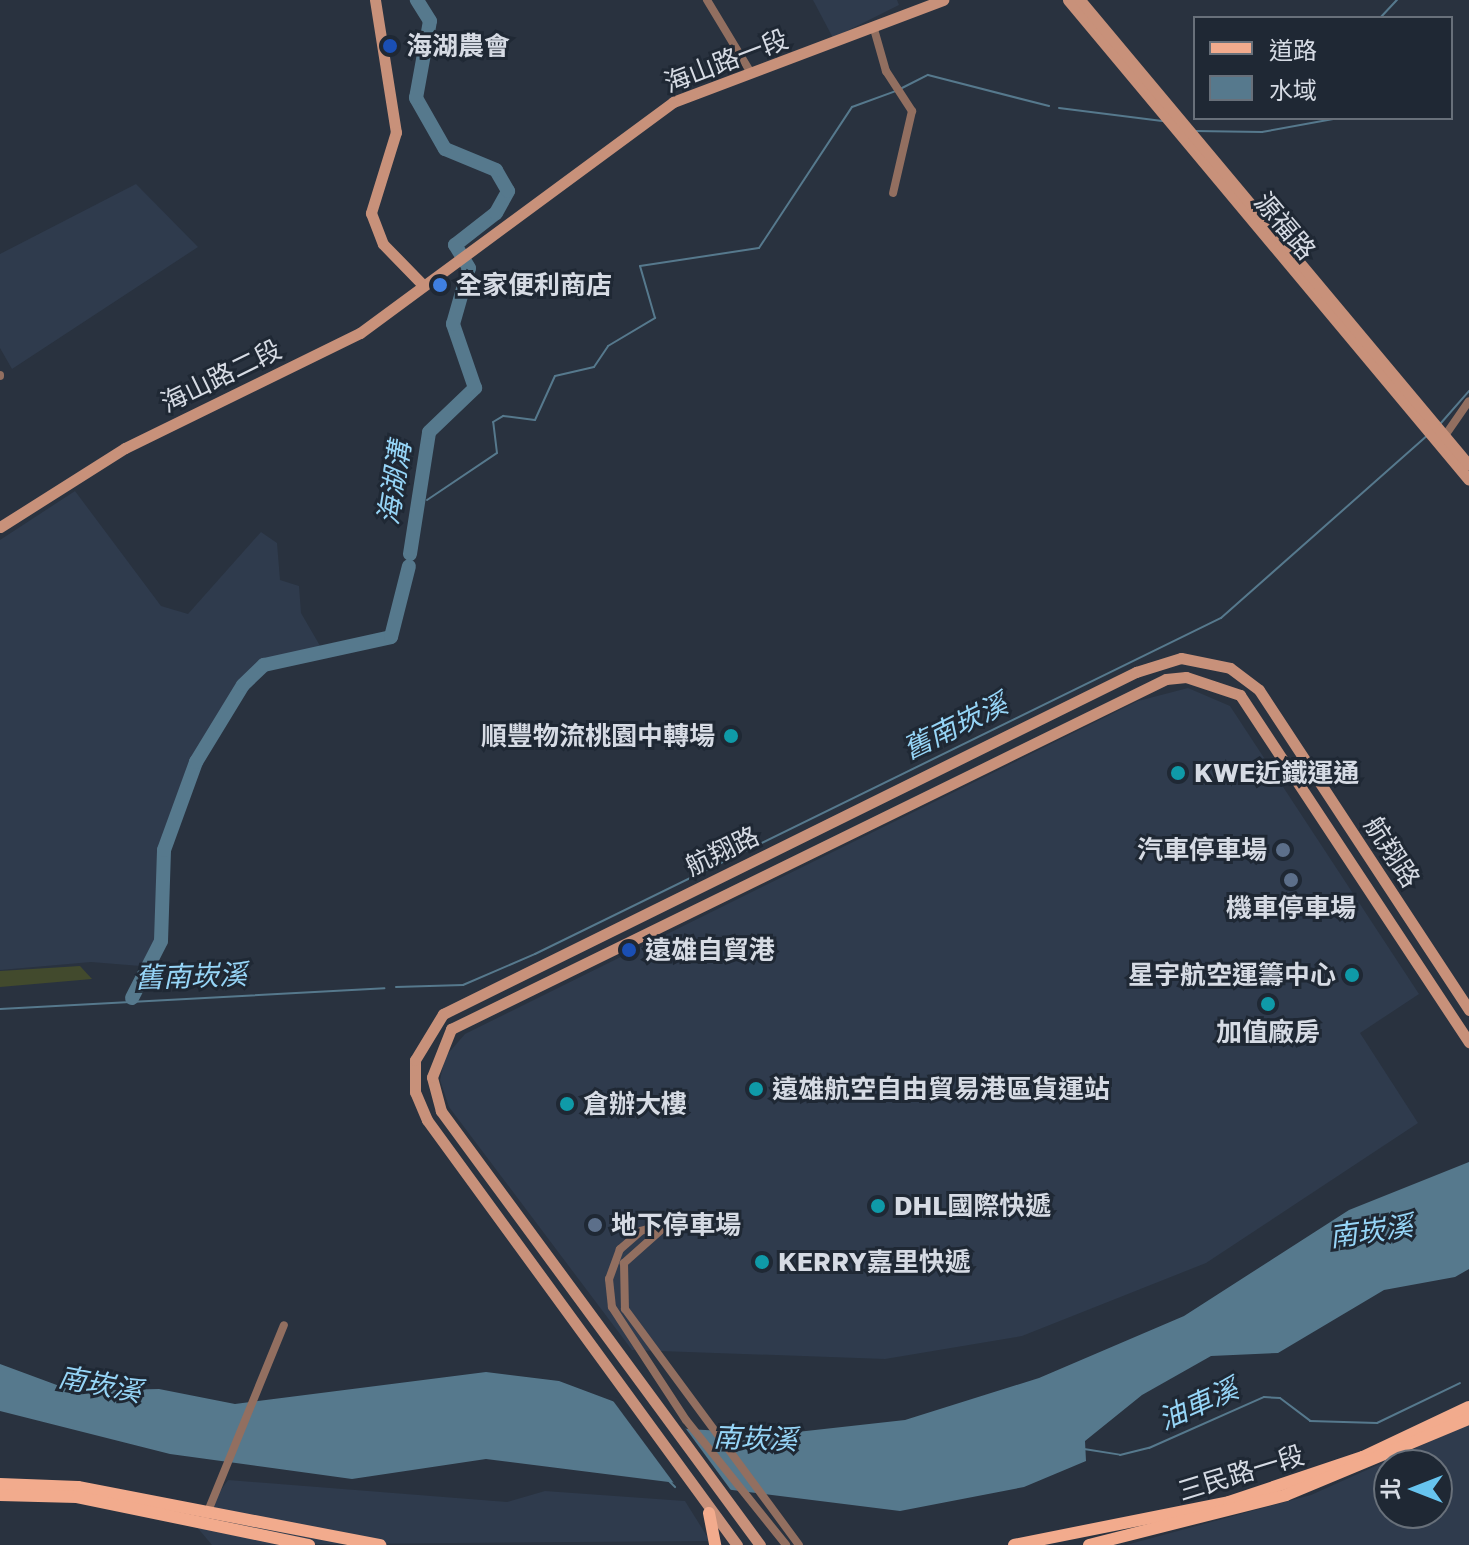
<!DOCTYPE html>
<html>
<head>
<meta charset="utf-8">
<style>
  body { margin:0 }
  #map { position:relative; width:1469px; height:1545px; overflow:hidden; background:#29323f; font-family:"Golos Text","Noto Sans TC",sans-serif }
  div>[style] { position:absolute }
  .built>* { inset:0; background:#2f3b4d }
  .green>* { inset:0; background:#424a2d }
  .water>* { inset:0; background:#56798d }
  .pier>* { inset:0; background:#29323f }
  .stream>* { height:2px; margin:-1px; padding:0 1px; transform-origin:1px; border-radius:1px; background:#56798d }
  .river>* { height:14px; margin:-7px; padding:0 7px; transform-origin:7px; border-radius:7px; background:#56798d }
  .street>* { height:8px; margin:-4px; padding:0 4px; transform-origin:4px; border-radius:4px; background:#926f60 }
  .secondary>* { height:11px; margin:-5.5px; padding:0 5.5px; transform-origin:5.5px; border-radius:5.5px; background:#c8917a }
  .primary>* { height:12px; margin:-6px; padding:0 6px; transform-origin:6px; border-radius:6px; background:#f2ab8d }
  .dots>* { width:22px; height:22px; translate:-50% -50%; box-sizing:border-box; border:4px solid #1f2834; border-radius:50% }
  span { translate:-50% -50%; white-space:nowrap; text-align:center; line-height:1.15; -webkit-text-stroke:6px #1f2834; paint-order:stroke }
  .poi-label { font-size:26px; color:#d6dbe4; font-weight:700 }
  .left { translate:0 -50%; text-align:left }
  .right { translate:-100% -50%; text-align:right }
  .street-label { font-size:26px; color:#d6dbe4 }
  .water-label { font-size:28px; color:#96d5f7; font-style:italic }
  .legend { position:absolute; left:1193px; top:16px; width:260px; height:104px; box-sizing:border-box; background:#1f2834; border:2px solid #68707a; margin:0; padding:10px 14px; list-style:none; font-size:24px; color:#d6dbe4 }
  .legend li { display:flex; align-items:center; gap:16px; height:40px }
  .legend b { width:40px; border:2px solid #68707a }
  .north { position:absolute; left:1373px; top:1449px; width:80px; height:80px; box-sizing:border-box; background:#1f2834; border:2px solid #68707a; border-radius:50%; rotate:270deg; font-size:22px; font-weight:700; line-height:32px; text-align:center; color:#d6dbe4 }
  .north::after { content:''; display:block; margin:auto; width:28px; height:36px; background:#67c4ef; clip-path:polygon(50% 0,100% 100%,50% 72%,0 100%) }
</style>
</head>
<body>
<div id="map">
  <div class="built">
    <i style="clip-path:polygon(813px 0,897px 0,899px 5px,833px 38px)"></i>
    <i style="clip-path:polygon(136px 184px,198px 247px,12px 369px,0 348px,0 254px)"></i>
    <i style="clip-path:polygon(75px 491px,161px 606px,188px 614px,261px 532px,277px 543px,280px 580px,299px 586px,301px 613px,323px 651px,264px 665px,243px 685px,196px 762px,164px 850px,153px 967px,91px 962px,0 970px,0 540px)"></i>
    <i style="clip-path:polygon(1188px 688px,1230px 706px,1419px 994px,1360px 1033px,1418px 1123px,1206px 1263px,1022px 1336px,885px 1359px,632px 1350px,449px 1107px,440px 1080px,445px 1057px,465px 1034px,1138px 701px)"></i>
    <i style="clip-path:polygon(evenodd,1469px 1424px,1469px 1545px,1126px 1545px,1311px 1495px,1469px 1424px,1389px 1465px,1437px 1465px,1437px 1513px,1389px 1513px,1389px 1465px)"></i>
    <i style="clip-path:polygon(228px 1480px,507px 1502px,545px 1491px,685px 1501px,710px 1541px,212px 1545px,196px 1526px)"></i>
  </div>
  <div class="green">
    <i style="clip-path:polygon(80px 966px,92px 979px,0 987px,0 971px)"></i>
  </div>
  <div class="water">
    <i style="clip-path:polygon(1469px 1162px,1469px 1269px,1455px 1277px,1384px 1290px,1278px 1353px,1211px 1356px,1142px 1395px,1085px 1441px,1086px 1461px,1024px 1487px,900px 1511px,486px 1459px,352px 1479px,170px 1454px,0 1411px,0 1364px,73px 1391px,159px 1389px,235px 1404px,486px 1372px,559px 1381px,687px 1429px,779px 1434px,905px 1420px,1039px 1378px,1184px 1316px,1349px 1210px)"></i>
  </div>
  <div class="pier">
    <i style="clip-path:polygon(608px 1394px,681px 1422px,733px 1493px,676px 1486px)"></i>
  </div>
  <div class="stream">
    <i style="left:1380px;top:18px;width:25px;rotate:-47deg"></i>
    <i style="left:902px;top:88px;width:29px;rotate:-27deg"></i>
    <i style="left:928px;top:75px;width:125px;rotate:14.4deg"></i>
    <i style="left:1059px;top:108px;width:104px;rotate:7.2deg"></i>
    <i style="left:1195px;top:131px;width:67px;rotate:0.9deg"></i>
    <i style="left:1262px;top:132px;width:78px;rotate:-10.3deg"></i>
    <i style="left:1441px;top:423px;width:43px;rotate:-48.8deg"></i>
    <i style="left:427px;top:500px;width:84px;rotate:-33.9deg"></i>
    <i style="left:497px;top:453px;width:31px;rotate:-97deg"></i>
    <i style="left:493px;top:422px;width:12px;rotate:-31deg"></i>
    <i style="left:503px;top:416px;width:32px;rotate:7deg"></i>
    <i style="left:535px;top:420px;width:48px;rotate:-65.6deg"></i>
    <i style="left:555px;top:376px;width:40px;rotate:-13deg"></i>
    <i style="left:594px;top:367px;width:25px;rotate:-56deg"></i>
    <i style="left:608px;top:346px;width:55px;rotate:-30.8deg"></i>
    <i style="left:655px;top:318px;width:54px;rotate:-106.1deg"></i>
    <i style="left:640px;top:266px;width:120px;rotate:-8.6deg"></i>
    <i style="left:759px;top:248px;width:169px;rotate:-56.6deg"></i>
    <i style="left:852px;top:107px;width:47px;rotate:-20deg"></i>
    <i style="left:412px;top:508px;width:13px;rotate:-29deg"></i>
    <i style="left:396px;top:987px;width:67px;rotate:-1.7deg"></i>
    <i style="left:463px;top:985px;width:78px;rotate:-23.3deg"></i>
    <i style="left:535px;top:954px;width:764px;rotate:-26.1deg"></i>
    <i style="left:1221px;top:618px;width:275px;rotate:-41.5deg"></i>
    <i style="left:0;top:1009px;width:385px;rotate:-3.1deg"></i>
    <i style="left:1084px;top:1449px;width:36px;rotate:9deg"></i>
    <i style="left:1120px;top:1455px;width:30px;rotate:-14deg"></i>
    <i style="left:1149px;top:1448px;width:126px;rotate:-23.9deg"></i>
    <i style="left:1264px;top:1397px;width:16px;rotate:4deg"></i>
    <i style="left:1280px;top:1398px;width:38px;rotate:37deg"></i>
    <i style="left:1310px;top:1421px;width:67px;rotate:1.7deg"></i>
    <i style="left:1377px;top:1423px;width:92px;rotate:-25.7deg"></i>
    <i style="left:668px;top:1480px;width:10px;rotate:45deg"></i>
  </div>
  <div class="river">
    <i style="left:410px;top:554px;width:123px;rotate:-81.1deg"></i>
    <i style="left:429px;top:432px;width:64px;rotate:-43.7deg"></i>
    <i style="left:475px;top:388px;width:68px;rotate:-109deg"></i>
    <i style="left:453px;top:324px;width:58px;rotate:-74.1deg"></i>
    <i style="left:469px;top:268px;width:27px;rotate:-121deg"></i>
    <i style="left:455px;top:245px;width:52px;rotate:-38deg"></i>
    <i style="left:496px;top:213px;width:25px;rotate:-61deg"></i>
    <i style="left:508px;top:191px;width:24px;rotate:-120deg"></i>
    <i style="left:496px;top:170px;width:55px;rotate:-157.6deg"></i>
    <i style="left:445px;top:149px;width:59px;rotate:-119.6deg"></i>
    <i style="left:416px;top:98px;width:78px;rotate:-79.7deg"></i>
    <i style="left:430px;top:21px;width:25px;rotate:-122deg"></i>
    <i style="left:132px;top:998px;width:64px;rotate:-63deg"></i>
    <i style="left:161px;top:941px;width:91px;rotate:-88.1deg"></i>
    <i style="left:164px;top:850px;width:94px;rotate:-70deg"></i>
    <i style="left:196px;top:762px;width:90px;rotate:-58.6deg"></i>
    <i style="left:243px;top:685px;width:29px;rotate:-44deg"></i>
    <i style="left:264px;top:665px;width:130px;rotate:-12.4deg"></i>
    <i style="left:391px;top:637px;width:73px;rotate:-75.8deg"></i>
  </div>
  <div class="street">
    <i style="left:707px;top:0;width:85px;rotate:58.9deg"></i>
    <i style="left:874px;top:29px;width:44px;rotate:74.1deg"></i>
    <i style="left:886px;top:71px;width:48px;rotate:57deg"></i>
    <i style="left:912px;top:111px;width:84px;rotate:103deg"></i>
    <i style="left:0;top:375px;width:1px;rotate:90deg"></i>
    <i style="left:1442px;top:440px;width:47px;rotate:-55.3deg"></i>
    <i style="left:670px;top:1222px;width:30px;rotate:163deg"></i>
    <i style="left:641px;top:1231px;width:28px;rotate:139deg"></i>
    <i style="left:620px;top:1249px;width:32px;rotate:110deg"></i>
    <i style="left:609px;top:1279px;width:28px;rotate:84deg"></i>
    <i style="left:612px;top:1307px;width:135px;rotate:56.8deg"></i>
    <i style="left:686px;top:1420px;width:160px;rotate:51.3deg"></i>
    <i style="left:670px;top:1222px;width:62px;rotate:138.3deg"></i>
    <i style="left:624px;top:1263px;width:46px;rotate:88.8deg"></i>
    <i style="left:625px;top:1309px;width:293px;rotate:53.6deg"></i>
    <i style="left:206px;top:1516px;width:206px;rotate:-67.8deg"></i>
  </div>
  <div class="secondary">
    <i style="left:375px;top:0;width:134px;rotate:81deg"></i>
    <i style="left:396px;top:132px;width:85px;rotate:107.2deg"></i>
    <i style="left:371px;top:213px;width:33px;rotate:69deg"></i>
    <i style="left:383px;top:244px;width:57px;rotate:45.7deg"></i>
    <i style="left:1068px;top:0;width:625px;rotate:50.12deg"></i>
    <i style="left:1080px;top:0;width:606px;rotate:50.09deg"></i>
    <i style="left:0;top:527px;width:148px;rotate:-32.3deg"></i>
    <i style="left:125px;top:448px;width:262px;rotate:-26.1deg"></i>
    <i style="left:360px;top:333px;width:389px;rotate:-36.4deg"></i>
    <i style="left:673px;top:102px;width:289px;rotate:-20.7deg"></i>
    <i style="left:737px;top:1545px;width:526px;rotate:-126.11deg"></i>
    <i style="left:427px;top:1120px;width:30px;rotate:-113deg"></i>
    <i style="left:415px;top:1092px;width:32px;rotate:-90deg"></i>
    <i style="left:415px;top:1060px;width:54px;rotate:-58.7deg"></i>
    <i style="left:443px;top:1014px;width:773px;rotate:-26.27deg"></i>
    <i style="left:1136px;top:672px;width:47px;rotate:-17.3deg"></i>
    <i style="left:1181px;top:658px;width:50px;rotate:11.5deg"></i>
    <i style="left:1230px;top:668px;width:36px;rotate:37deg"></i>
    <i style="left:1259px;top:690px;width:383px;rotate:56.7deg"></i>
    <i style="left:760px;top:1545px;width:539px;rotate:-126.32deg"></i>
    <i style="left:441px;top:1111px;width:35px;rotate:-105deg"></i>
    <i style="left:432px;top:1077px;width:52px;rotate:-68.4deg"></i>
    <i style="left:451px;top:1029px;width:796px;rotate:-26.08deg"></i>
    <i style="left:1166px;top:679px;width:20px;rotate:-6deg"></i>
    <i style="left:1186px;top:677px;width:57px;rotate:18.4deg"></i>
    <i style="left:1240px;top:695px;width:416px;rotate:56.6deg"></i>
  </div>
  <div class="primary">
    <i style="left:0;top:1484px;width:78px;rotate:2.2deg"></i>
    <i style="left:78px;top:1487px;width:308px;rotate:10.9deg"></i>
    <i style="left:0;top:1495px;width:77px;rotate:1.5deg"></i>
    <i style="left:77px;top:1497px;width:237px;rotate:11.7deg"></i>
    <i style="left:709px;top:1513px;width:33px;rotate:79deg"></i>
    <i style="left:1014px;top:1545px;width:219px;rotate:-11.3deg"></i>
    <i style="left:1229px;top:1502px;width:141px;rotate:-18.6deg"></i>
    <i style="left:1363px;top:1457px;width:117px;rotate:-25.3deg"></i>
    <i style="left:1089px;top:1545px;width:203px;rotate:-14.2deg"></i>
    <i style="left:1286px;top:1495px;width:198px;rotate:-22.6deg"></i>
  </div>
  <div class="dots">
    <i style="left:390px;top:46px;background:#1a4fb4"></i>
    <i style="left:440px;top:285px;background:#3f7fe0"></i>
    <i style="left:731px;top:736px;background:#0f9aa8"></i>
    <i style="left:1178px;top:773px;background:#0f9aa8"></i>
    <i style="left:1283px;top:850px;background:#5c6f8a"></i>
    <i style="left:1291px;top:880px;background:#5c6f8a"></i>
    <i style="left:629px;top:950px;background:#1a4fb4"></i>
    <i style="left:1352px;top:975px;background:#0f9aa8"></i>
    <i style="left:1268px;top:1004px;background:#0f9aa8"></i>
    <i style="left:756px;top:1089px;background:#0f9aa8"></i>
    <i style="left:567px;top:1104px;background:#0f9aa8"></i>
    <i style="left:878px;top:1206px;background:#0f9aa8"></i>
    <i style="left:595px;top:1225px;background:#5c6f8a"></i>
    <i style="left:762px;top:1262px;background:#0f9aa8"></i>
  </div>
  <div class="poi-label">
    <span class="left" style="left:406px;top:46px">海湖農會</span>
    <span class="left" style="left:456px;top:285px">全家便利商店</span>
    <span class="right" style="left:715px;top:736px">順豐物流桃園中轉場</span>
    <span class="left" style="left:1194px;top:773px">KWE近鐵運通</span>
    <span class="right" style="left:1267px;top:850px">汽車停車場</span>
    <span style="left:1291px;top:908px">機車停車場</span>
    <span class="left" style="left:645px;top:950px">遠雄自貿港</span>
    <span class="right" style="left:1336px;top:975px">星宇航空運籌中心</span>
    <span style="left:1268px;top:1032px">加值廠房</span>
    <span class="left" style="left:772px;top:1089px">遠雄航空自由貿易港區貨運站</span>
    <span class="left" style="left:583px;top:1104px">倉辦大樓</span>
    <span class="left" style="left:894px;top:1206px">DHL國際快遞</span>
    <span class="left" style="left:611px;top:1225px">地下停車場</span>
    <span class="left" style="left:778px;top:1262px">KERRY嘉里快遞</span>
  </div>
  <div class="street-label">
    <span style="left:726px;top:61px;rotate:-21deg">海山路一段</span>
    <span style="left:1285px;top:226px;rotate:50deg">源福路</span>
    <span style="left:221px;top:376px;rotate:-26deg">海山路二段</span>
    <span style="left:722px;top:851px;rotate:-26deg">航翔路</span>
    <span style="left:1392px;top:852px;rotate:57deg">航翔路</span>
    <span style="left:1241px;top:1473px;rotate:-17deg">三民路一段</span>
  </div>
  <div class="water-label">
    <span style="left:394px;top:483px;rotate:-81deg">海湖溝</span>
    <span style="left:955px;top:726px;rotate:-26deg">舊南崁溪</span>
    <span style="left:191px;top:976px;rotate:-2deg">舊南崁溪</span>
    <span style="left:1371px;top:1231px;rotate:-8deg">南崁溪</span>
    <span style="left:100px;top:1384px;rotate:11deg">南崁溪</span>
    <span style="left:1198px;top:1404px;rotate:-24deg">油車溪</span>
    <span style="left:755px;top:1438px;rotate:2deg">南崁溪</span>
  </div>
  <ul class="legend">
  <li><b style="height:10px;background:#f2ab8d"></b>道路</li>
  <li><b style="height:22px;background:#56798d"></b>水域</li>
  </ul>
  <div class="north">北</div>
</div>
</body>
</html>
